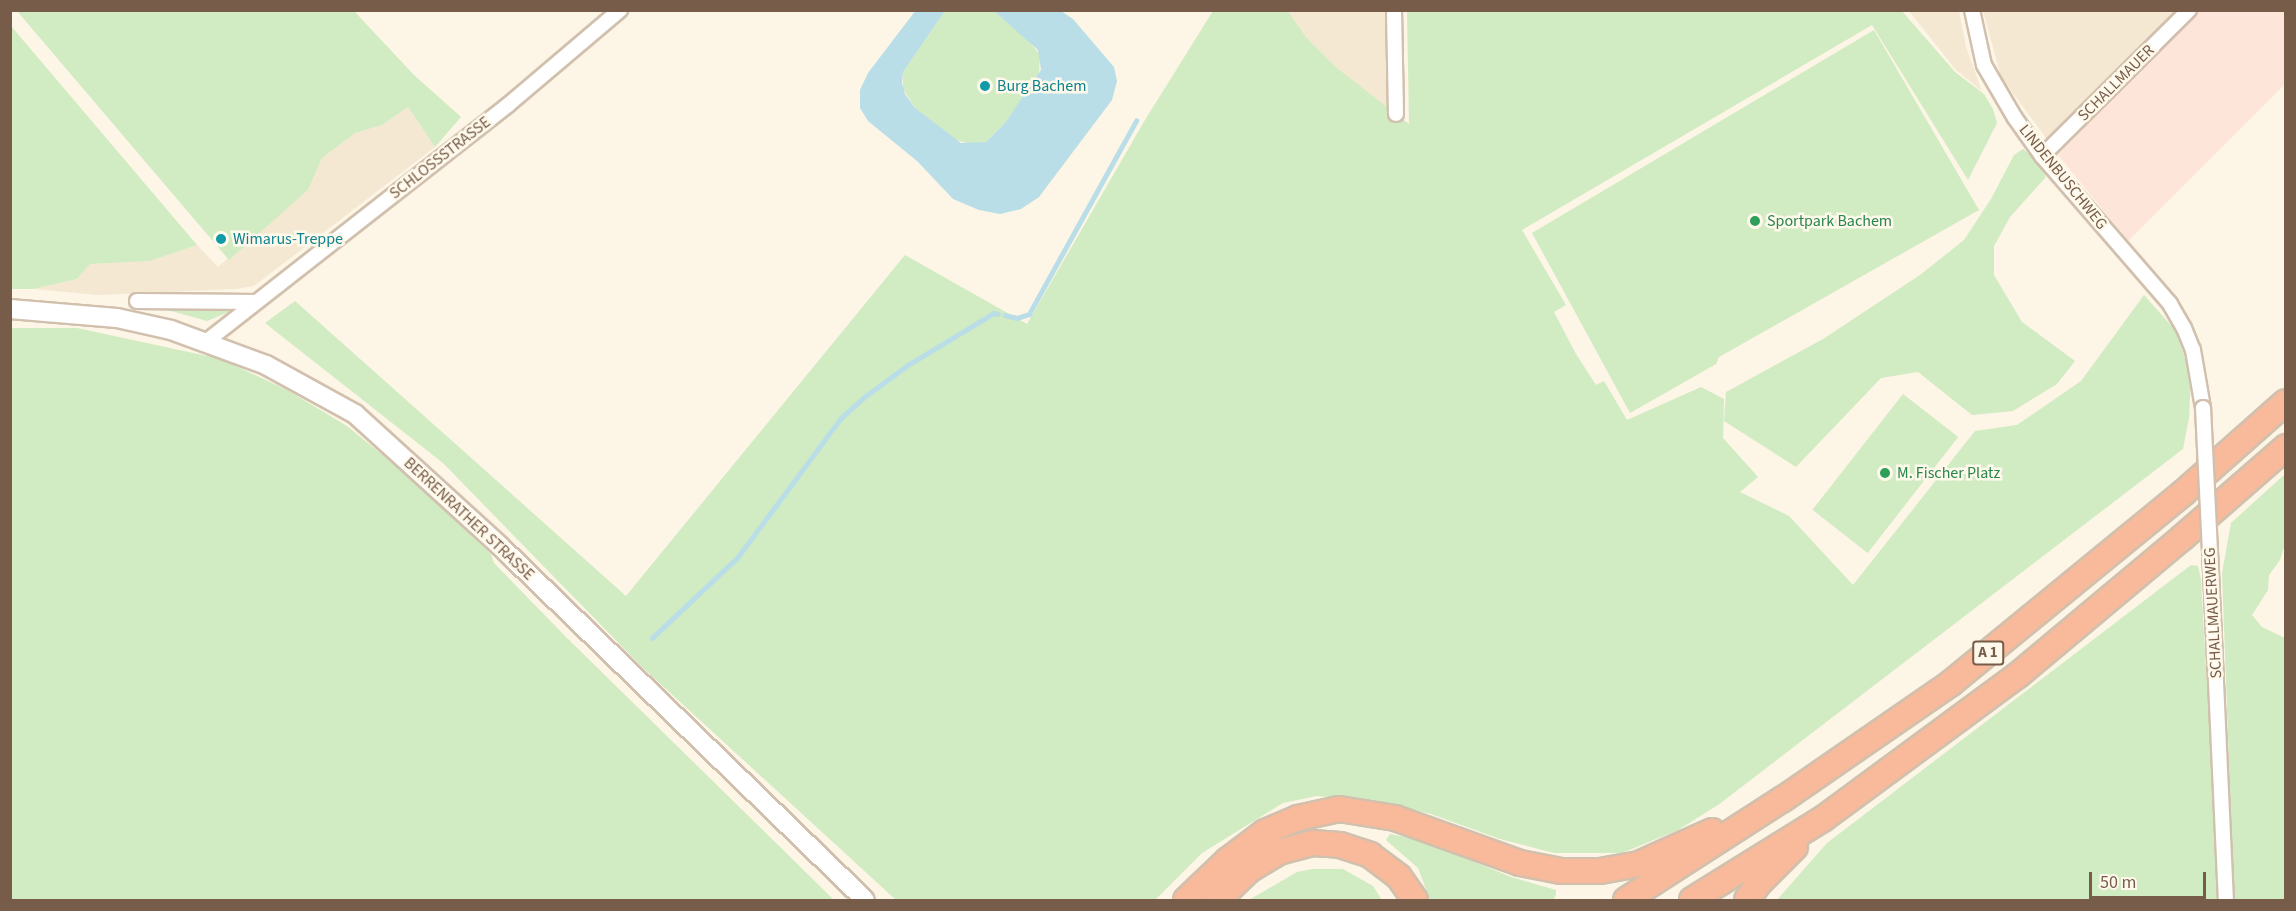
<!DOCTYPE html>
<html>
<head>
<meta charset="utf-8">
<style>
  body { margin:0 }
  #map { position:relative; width:2296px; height:911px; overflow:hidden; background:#fdf5e5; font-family:"Source Sans 3",sans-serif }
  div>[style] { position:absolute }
  .residential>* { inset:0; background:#f5e8d3 }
  .commercial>* { inset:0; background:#fde6d9 }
  .green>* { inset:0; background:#d1ebc3; transform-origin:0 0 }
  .water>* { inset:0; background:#b9dee7 }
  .stream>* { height:4.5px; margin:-2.25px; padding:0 2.25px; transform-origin:2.25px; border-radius:2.25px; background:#b9dee7 }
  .roads { filter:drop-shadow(2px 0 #d1c0ad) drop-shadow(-2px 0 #d1c0ad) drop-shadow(0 2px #d1c0ad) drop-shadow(0 -2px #d1c0ad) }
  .minor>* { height:14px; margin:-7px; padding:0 7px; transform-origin:7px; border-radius:7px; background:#fff }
  .secondary>* { height:18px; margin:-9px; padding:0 9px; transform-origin:9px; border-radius:9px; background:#fff }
  .motorway>* { height:24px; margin:-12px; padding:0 12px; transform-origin:12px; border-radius:12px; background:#f9b99b }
  .bridges { filter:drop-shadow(2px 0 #d1c0ad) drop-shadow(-2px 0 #d1c0ad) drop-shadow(0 2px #d1c0ad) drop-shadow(0 -2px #d1c0ad) }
  .minor-bridge>* { height:14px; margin:-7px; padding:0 7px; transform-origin:7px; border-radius:7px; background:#fff }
  .dots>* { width:16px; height:16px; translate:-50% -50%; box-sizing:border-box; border:3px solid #fff9ec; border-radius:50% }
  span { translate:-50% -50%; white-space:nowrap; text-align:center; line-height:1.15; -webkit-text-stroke:5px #fff9ec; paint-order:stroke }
  .shield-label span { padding:2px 4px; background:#fff9ec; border:2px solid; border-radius:4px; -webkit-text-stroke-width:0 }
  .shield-label { font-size:15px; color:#775d49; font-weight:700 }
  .street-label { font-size:16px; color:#775d49 }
  .culture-label { font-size:16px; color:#0d838f }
  .left { translate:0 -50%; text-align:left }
  .leisure-label { font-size:16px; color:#27864d }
  .frame { position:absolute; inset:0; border:12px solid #775d49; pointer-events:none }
  .scale { position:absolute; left:2089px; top:872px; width:117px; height:27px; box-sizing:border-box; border:3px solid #775d49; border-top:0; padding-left:8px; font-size:18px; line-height:21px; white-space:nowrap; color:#775d49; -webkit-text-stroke:4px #fff9ec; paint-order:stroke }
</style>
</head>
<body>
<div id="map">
  <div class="residential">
    <i style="clip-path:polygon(1288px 11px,1390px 11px,1391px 111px,1337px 68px,1306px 37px)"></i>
    <i style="clip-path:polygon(1909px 11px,1959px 11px,1966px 47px,1982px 91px,1956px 70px)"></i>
    <i style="clip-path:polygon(1983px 11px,2180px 11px,2051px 140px,2046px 138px,2001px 77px)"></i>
    <i style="clip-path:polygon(408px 107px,435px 147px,254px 286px,236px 289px,98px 295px,33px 289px,77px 279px,90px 264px,150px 261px,197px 245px,218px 267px,308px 190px,322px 158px,355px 133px,382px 125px)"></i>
  </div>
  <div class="commercial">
    <i style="clip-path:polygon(2199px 11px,2285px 11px,2285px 84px,2128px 241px,2058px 155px)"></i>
  </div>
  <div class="green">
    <i style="clip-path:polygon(1901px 10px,1955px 72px,1984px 94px,1993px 109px,1997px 123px,1968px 180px,1872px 25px,1522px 230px,1566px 305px,1554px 312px,1576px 354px,1596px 385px,1604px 381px,1627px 420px,1701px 387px,1724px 399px,1723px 438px,1758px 477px,1740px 492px,1789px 516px,1853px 585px,1975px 431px,2017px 425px,2081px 381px,2144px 295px,2176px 331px,2191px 376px,2189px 418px,2183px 449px,1718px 805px,1678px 830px,1622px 853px,1554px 853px,1500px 839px,1431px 814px,1378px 801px,1317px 796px,1283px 803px,1202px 853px,1155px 900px,896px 900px,642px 667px,443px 463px,265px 323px,295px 301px,626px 596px,905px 255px,1027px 324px,1145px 120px,1213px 11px,1288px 11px,1306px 37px,1337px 68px,1409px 124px,1407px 11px)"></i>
    <i style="clip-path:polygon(17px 11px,354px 11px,414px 75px,461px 117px,435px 147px,408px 107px,382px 125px,355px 133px,322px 158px,308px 190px,229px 260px)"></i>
    <i style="clip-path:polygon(945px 11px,994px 11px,1029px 41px,1040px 55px,1039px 75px,1005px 123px,986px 142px,969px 144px,954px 139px,915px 108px,903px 89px,903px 72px)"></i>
    <i style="clip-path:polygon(10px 26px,11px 26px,197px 245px,150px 261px,90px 264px,77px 279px,33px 289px,11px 289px)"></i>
    <i style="clip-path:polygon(1874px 30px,1979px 210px,1719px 357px,1716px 364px,1630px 413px,1532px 233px)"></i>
    <i style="clip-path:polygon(2023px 149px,2036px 160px,2046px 177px,2010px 217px,1994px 246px,1994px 275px,2022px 322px,2075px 361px,2057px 384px,2013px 411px,1972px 415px,1918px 372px,1881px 378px,1796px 467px,1724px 421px,1726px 392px,1823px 339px,1920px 275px,1964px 240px,1991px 199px,2014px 155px)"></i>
    <i style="clip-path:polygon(157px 307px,231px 308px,231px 311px,207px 321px)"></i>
    <i style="clip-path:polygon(11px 328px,77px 328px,221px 359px,287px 390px,347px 426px,413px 480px,491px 554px,494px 563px,567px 638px,834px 900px,11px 900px)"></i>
    <i style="left:1903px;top:394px;width:70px;height:147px;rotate:38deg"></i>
    <i style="clip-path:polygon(2285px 474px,2285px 544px,2280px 560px,2269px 575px,2268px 590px,2252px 615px,2262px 627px,2285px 638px,2285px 900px,2234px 900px,2222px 573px,2231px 523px)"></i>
    <i style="clip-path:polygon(2191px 565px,2198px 566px,2201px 580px,2219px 900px,1777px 900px,1827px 843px)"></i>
    <i style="clip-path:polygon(1390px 834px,1421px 840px,1511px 877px,1556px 890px,1556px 895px,1553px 900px,1430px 900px,1418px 868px,1386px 840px)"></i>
    <i style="clip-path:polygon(1312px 869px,1343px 869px,1373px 886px,1382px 900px,1249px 900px,1297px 872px)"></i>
  </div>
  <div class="water">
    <i style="clip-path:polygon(916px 10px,945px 11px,903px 72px,902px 83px,905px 94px,915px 108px,961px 143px,986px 142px,1005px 123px,1041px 70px,1038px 50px,994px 11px,1061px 11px,1073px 19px,1114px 67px,1117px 81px,1112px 100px,1039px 197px,1021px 209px,1000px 214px,979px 210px,953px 199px,917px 161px,868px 121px,860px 108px,860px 90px,868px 73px)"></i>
  </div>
  <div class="stream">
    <i style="left:1005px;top:315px;width:12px;rotate:14deg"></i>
    <i style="left:1017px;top:318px;width:13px;rotate:-18deg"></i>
    <i style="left:1029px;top:314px;width:221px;rotate:-61deg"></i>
    <i style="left:652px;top:638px;width:117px;rotate:-43.3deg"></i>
    <i style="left:737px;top:558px;width:174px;rotate:-53.4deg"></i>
    <i style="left:841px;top:418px;width:30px;rotate:-42deg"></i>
    <i style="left:863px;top:398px;width:56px;rotate:-36.3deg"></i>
    <i style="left:908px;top:365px;width:100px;rotate:-31.2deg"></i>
    <i style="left:994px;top:313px;width:4px;rotate:14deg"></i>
  </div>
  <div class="roads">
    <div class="minor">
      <i style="left:1394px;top:10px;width:104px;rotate:88.9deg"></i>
      <i style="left:1972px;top:10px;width:56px;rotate:77.7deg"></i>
      <i style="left:1984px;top:65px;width:61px;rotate:59.7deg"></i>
      <i style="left:2015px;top:118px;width:47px;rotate:54.6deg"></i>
      <i style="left:2042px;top:156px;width:196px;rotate:49.1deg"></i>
      <i style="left:2170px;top:304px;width:28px;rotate:60deg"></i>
      <i style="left:2184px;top:328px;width:24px;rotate:68deg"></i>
      <i style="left:2193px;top:350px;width:59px;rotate:80.2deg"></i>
      <i style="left:2042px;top:156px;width:207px;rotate:-44.8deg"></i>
      <i style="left:137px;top:301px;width:119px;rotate:0.5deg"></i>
      <i style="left:207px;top:341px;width:382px;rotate:-38.1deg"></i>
      <i style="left:508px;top:105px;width:147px;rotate:-40.3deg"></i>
      <i style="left:2211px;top:572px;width:328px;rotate:87.4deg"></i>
    </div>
    <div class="secondary">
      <i style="left:10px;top:309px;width:107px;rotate:4.8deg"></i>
      <i style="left:117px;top:318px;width:55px;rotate:12.5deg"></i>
      <i style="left:171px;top:330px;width:101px;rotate:20.2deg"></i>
      <i style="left:266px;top:365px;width:102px;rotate:28.8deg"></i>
      <i style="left:355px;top:414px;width:196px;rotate:42.3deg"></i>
      <i style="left:500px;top:546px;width:508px;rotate:44.12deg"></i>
    </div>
    <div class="motorway">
      <i style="left:1186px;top:900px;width:58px;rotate:-43.6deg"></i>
      <i style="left:1228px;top:860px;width:46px;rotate:-37.1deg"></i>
      <i style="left:1265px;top:832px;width:36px;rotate:-23deg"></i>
      <i style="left:1298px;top:818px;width:42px;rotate:-12.4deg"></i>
      <i style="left:1339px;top:809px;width:57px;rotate:9.1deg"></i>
      <i style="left:1395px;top:818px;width:133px;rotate:19.8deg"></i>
      <i style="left:1520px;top:863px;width:42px;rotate:11deg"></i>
      <i style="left:1561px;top:871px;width:39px"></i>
      <i style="left:1600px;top:871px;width:40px;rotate:-10deg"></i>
      <i style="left:1639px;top:864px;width:80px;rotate:-24.3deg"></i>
      <i style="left:1218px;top:900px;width:43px;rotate:-44.1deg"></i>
      <i style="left:1249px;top:870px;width:35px;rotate:-31deg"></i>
      <i style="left:1279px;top:852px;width:35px;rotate:-15deg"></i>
      <i style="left:1313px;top:843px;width:27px;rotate:4deg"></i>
      <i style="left:1340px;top:845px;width:32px;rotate:18deg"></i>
      <i style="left:1370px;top:855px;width:36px;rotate:37deg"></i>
      <i style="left:1399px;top:877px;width:28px;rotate:55deg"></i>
      <i style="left:1626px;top:900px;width:187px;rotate:-32.8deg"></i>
      <i style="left:1783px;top:799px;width:204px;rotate:-34.6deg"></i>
      <i style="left:1951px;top:683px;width:300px;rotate:-39.3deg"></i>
      <i style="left:2183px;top:493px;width:137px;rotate:-41.5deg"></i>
      <i style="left:1692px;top:900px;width:155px;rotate:-31.8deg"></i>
      <i style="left:1824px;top:818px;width:241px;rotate:-36.4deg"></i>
      <i style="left:2018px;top:675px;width:215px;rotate:-39.9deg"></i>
      <i style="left:2183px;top:537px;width:137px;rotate:-41.1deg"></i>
      <i style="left:1747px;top:900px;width:19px;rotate:-55deg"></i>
      <i style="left:1758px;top:884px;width:52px;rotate:-45deg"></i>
    </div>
  </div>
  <div class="bridges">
    <div class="minor-bridge">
      <i style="left:2203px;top:408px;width:164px;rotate:87.2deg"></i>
    </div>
  </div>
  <div class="dots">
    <i style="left:985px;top:86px;background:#0f9aa8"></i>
    <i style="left:1755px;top:221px;background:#2e9e5b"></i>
    <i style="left:221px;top:239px;background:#0f9aa8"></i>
    <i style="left:1885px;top:473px;background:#2e9e5b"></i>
  </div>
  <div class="shield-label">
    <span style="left:1988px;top:653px">A 1</span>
  </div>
  <div class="street-label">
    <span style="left:2116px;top:83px;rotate:-45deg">SCHALLMAUER</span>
    <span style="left:440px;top:158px;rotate:-38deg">SCHLOSSSTRASSE</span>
    <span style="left:2063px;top:177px;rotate:51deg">LINDENBUSCHWEG</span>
    <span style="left:469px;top:519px;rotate:43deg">BERRENRATHER STRASSE</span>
    <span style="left:2213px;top:613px;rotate:-93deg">SCHALLMAUERWEG</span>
  </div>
  <div class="culture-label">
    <span class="left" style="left:997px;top:86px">Burg Bachem</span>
    <span class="left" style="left:233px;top:239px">Wimarus-Treppe</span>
  </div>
  <div class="leisure-label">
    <span class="left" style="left:1767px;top:221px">Sportpark Bachem</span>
    <span class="left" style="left:1897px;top:473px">M. Fischer Platz</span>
  </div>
  <div class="frame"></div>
  <div class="scale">50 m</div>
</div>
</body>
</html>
